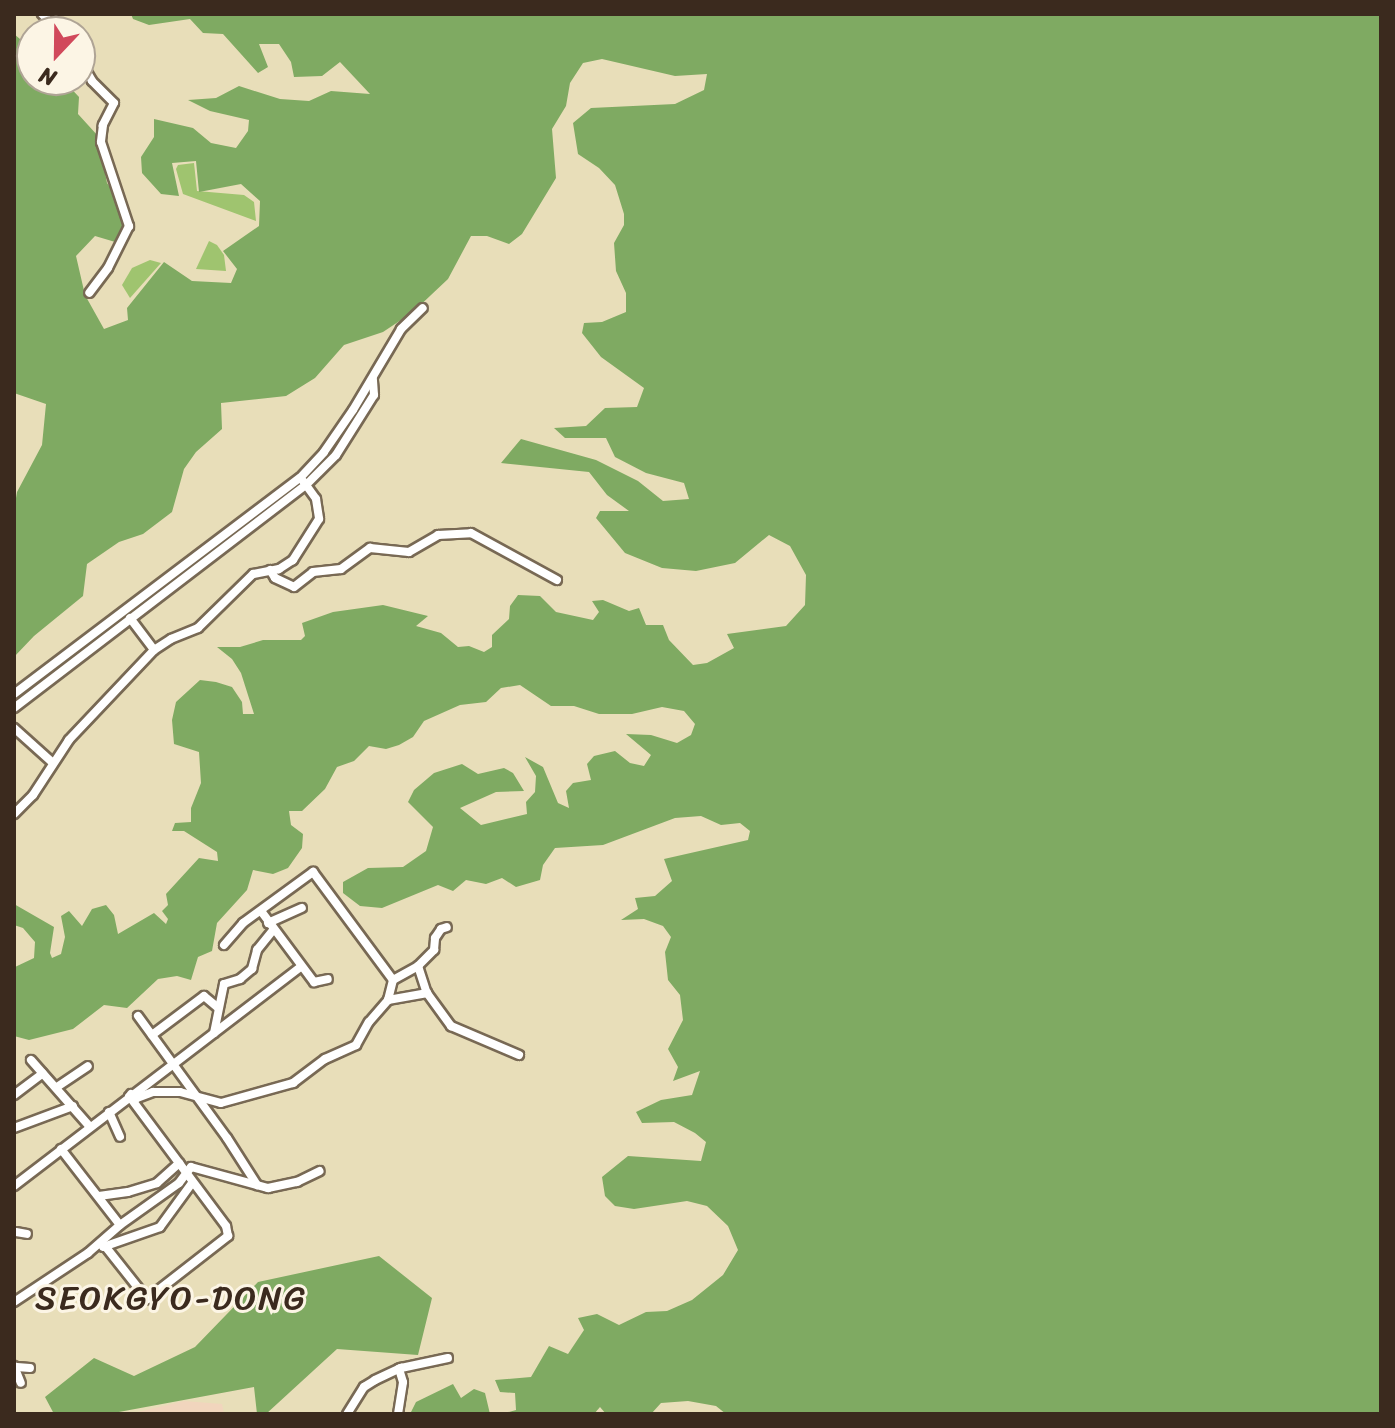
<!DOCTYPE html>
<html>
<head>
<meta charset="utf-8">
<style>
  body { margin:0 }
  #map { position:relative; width:1395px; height:1428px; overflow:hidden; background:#e8deb9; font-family:Sriracha,sans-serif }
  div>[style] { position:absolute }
  .built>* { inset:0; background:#f1d5bd }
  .green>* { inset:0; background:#9fc46f }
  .forest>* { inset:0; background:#7faa62 }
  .roads { filter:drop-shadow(2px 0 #786954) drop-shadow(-2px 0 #786954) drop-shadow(0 2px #786954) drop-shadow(0 -2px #786954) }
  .minor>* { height:8px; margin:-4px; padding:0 4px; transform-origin:4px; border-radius:4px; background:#fff }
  span { translate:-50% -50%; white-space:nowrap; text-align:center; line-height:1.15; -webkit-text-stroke:6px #fcf5e5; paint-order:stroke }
  .quarter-label { font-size:34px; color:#3b2a1e; letter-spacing:2px }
  .frame { position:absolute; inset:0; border:16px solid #3b2a1e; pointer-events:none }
  .north { position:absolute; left:16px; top:16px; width:80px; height:80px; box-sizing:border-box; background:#fcf5e5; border:2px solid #afa495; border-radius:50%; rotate:202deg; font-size:22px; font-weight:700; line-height:32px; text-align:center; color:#3b2a1e }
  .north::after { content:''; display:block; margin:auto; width:28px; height:36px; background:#d1495b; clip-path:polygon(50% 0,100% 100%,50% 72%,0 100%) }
</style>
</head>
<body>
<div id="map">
  <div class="built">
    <i style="clip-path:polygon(184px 1401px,222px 1404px,224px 1414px,129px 1414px)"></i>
  </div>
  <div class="green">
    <i style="clip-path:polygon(194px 163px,197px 191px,244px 195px,254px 202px,256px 221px,183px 194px,176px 169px,178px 165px)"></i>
    <i style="clip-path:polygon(209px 241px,217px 245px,224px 255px,226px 271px,196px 269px)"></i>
    <i style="clip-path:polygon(150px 260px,161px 263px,130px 298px,122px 285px,132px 268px)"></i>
  </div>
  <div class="forest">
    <i style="clip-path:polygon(131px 14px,1381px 14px,1381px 1414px,726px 1414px,716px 1406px,688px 1401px,661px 1403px,651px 1414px,606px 1414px,600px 1407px,594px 1414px,501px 1414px,516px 1410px,515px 1393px,500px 1392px,495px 1380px,531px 1377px,549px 1346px,568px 1354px,584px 1330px,578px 1318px,597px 1314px,619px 1325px,646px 1312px,667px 1311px,692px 1300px,723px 1275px,738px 1250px,728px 1226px,707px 1206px,687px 1201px,634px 1209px,615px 1206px,605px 1196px,602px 1177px,628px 1156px,701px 1161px,706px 1142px,695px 1133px,674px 1122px,642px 1123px,636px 1112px,661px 1100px,692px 1095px,700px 1071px,673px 1081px,678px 1067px,668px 1049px,683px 1020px,680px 995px,668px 980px,665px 952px,671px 937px,663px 926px,644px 919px,621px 920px,638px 909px,635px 898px,655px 896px,672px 881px,664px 859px,748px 840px,750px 831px,740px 823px,721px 825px,701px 816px,675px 818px,603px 845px,555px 848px,543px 865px,540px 880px,516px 887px,502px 878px,486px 884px,466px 880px,453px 891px,438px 885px,382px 908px,360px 906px,343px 893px,343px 882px,368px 868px,403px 867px,426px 851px,433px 827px,408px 802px,414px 790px,434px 773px,462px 764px,478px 774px,504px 768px,513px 773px,524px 791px,496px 792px,460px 808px,481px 825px,527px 814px,526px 802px,535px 792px,536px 776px,525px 757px,543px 767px,558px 803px,569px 808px,566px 791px,573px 783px,591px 780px,587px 764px,594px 756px,615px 751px,630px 763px,644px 766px,651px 755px,626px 734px,651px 735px,677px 743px,691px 735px,695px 724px,684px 711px,662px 707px,632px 714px,599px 714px,574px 706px,551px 706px,520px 685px,501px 688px,486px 702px,460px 705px,424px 721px,413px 737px,399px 745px,386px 749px,369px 746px,354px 761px,337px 767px,325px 789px,302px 811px,289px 811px,291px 825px,303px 834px,302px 848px,288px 868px,273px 874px,253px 870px,247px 890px,217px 923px,212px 951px,198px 957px,191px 980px,177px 976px,158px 979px,127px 1008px,104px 1005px,73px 1029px,29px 1040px,14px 1036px,15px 967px,34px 958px,35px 942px,23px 928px,14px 925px,14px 904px,54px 927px,50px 953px,52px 958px,61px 954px,65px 937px,61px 916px,69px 911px,82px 926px,92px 909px,106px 905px,114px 915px,118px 934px,154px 913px,166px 924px,168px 919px,162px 911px,168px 905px,166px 894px,199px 858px,218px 861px,217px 852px,184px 831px,172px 831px,175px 823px,191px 822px,191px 808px,201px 783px,199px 752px,174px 744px,172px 720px,176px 702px,200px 680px,216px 682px,232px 687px,242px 702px,243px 714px,254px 714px,241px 673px,232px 659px,217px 647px,240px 647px,263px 640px,301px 640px,305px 636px,302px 623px,333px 612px,383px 605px,428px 616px,416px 626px,441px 633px,458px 647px,469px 646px,484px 652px,492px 647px,492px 635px,509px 619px,510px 606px,518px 595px,540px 596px,556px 612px,593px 620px,599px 612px,592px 601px,603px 600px,629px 611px,639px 608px,646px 625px,663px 625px,669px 640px,693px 665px,707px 663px,734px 648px,727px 634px,786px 626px,805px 605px,806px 575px,790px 546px,769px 535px,735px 563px,696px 571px,662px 568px,625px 553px,596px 518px,600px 511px,629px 511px,607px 495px,589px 472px,501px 463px,521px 439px,596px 460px,638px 481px,663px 501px,689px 499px,684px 483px,646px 473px,615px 457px,606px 438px,565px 438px,554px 428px,586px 426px,605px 408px,637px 407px,644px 388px,601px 357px,582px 333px,584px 323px,602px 322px,626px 312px,626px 293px,616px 271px,614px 243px,624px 225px,624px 214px,615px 185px,599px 168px,578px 154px,573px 123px,591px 108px,675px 104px,704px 90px,707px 74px,675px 76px,602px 59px,583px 63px,570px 83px,566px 106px,552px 129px,556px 178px,522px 234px,509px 244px,487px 236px,471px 236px,448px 279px,413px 312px,383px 332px,344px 345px,315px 378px,286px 396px,221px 403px,222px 429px,196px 452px,184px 469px,172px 512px,143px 534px,119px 542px,87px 564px,83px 596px,34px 636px,14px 657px,14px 510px,17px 492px,42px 445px,46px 404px,14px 393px,14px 34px,32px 49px,32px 80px,63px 80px,79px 97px,78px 114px,98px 136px,107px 183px,130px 214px,122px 244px,95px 236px,76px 256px,85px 295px,104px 329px,128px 320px,127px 308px,164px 262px,192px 281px,231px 283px,237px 269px,223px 251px,259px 226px,260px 201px,241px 184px,199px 192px,196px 161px,172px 163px,179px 196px,161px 194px,142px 173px,141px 157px,154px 137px,154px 119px,193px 128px,211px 143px,236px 148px,248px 131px,249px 120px,210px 111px,188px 100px,216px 98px,239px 86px,280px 99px,309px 101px,331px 91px,370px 94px,340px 62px,322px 76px,294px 77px,291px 62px,279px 44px,259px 44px,268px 67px,258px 73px,223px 34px,203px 33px,190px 19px,149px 25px,133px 19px)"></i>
    <i style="clip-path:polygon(379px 1256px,432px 1298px,418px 1355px,337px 1349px,266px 1414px,257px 1414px,254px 1387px,108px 1414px,54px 1414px,45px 1397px,94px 1358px,134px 1376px,195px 1347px,258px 1282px)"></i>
    <i style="clip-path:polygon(453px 1384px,461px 1398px,474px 1389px,485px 1393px,490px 1414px,410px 1414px,416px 1402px)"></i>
  </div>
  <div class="roads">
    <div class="minor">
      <i style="left:42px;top:14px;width:25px;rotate:45deg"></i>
      <i style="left:80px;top:60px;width:24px;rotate:60deg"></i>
      <i style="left:92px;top:81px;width:31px;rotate:45deg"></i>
      <i style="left:114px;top:103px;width:25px;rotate:117deg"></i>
      <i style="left:103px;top:125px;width:17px;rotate:97deg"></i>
      <i style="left:101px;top:142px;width:89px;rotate:71.6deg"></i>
      <i style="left:129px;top:226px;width:47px;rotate:116.6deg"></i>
      <i style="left:108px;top:268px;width:31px;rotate:127deg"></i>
      <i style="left:303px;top:481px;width:5px;rotate:53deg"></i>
      <i style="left:306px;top:485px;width:42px;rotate:-45deg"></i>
      <i style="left:336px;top:455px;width:71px;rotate:-57.7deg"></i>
      <i style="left:374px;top:395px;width:16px;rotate:-94deg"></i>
      <i style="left:270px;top:570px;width:9px;rotate:58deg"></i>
      <i style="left:275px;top:578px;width:21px;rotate:25deg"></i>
      <i style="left:294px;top:587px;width:24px;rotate:-38deg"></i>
      <i style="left:313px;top:572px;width:28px;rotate:-6deg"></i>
      <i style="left:341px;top:569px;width:36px;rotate:-36deg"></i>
      <i style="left:370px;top:548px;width:39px;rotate:6deg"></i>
      <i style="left:409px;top:552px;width:34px;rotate:-30deg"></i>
      <i style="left:438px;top:535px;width:33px;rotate:-3deg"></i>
      <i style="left:471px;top:533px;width:98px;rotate:28.7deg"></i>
      <i style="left:130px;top:618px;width:40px;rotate:53deg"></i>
      <i style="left:14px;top:694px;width:358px;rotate:-37.1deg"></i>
      <i style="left:300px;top:478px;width:35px;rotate:-47deg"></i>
      <i style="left:324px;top:452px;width:51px;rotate:-55.4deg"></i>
      <i style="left:353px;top:410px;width:94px;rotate:-59.3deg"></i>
      <i style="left:401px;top:329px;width:30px;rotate:-44deg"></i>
      <i style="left:14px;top:708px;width:367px;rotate:-37.4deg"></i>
      <i style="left:306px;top:485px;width:17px;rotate:54deg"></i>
      <i style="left:316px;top:499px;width:20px;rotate:81deg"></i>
      <i style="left:319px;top:519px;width:49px;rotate:122.4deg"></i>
      <i style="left:293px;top:560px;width:17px;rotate:147deg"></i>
      <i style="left:279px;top:569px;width:26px;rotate:169deg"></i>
      <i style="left:253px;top:574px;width:77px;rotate:135.5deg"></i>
      <i style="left:198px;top:628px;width:29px;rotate:158deg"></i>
      <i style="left:171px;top:639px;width:20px;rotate:147deg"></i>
      <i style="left:154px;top:650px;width:124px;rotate:133.4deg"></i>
      <i style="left:69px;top:740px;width:66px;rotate:123.2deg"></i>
      <i style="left:33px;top:795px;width:27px;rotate:135deg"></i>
      <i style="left:14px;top:728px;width:52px;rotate:41.9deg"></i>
      <i style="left:261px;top:911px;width:89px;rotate:53.3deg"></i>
      <i style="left:314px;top:982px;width:14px;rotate:-12deg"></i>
      <i style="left:268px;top:923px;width:37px;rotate:-24deg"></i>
      <i style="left:224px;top:945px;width:29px;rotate:-49deg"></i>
      <i style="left:243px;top:923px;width:87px;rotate:-36.1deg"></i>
      <i style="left:313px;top:872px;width:134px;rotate:53.5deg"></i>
      <i style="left:418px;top:966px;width:28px;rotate:72deg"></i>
      <i style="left:427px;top:993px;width:41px;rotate:54deg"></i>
      <i style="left:451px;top:1026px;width:74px;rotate:23.1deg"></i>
      <i style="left:393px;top:980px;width:29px;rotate:-29deg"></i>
      <i style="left:418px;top:966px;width:23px;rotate:-45deg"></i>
      <i style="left:434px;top:950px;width:12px;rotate:-85deg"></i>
      <i style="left:435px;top:938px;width:11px;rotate:-56deg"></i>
      <i style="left:441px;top:929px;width:6px;rotate:-18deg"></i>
      <i style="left:388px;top:1000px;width:40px;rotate:-10deg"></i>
      <i style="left:138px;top:1016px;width:151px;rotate:53.9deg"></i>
      <i style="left:227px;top:1138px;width:56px;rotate:57.4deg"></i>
      <i style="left:214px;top:1033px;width:50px;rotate:-78.5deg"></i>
      <i style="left:224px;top:984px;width:17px;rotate:-17deg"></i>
      <i style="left:240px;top:979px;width:16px;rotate:-40deg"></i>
      <i style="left:252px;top:969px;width:20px;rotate:-75deg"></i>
      <i style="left:257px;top:950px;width:26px;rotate:-51deg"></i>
      <i style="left:152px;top:1035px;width:65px;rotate:-36.9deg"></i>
      <i style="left:204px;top:996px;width:17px;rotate:40deg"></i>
      <i style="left:31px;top:1060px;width:89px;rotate:48.6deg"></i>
      <i style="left:57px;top:1087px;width:37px;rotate:-34deg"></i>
      <i style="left:131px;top:1094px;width:7px;rotate:34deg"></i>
      <i style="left:137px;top:1098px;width:17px;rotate:-21deg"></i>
      <i style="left:153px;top:1092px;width:27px"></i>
      <i style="left:180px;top:1092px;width:42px;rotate:15deg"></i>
      <i style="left:221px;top:1103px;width:75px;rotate:-15.5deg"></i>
      <i style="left:293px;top:1083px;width:40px;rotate:-37deg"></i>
      <i style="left:325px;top:1059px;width:34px;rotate:-24deg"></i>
      <i style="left:356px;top:1045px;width:26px;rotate:-61deg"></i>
      <i style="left:369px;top:1022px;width:29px;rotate:-49deg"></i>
      <i style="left:388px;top:1000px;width:21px;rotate:-76deg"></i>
      <i style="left:14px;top:1095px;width:36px;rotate:-37deg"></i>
      <i style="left:109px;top:1112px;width:27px;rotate:66deg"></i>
      <i style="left:14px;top:1128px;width:63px;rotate:-20.4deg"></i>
      <i style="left:61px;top:1149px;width:96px;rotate:52.2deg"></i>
      <i style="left:14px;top:1186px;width:360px;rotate:-37.4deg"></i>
      <i style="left:99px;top:1196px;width:29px;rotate:-8deg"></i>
      <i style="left:128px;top:1192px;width:30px;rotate:-17deg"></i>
      <i style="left:157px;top:1183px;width:30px;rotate:-42deg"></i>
      <i style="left:16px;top:1232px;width:11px;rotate:10deg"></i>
      <i style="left:105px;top:1246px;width:68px;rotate:51.6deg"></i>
      <i style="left:147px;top:1299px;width:103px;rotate:-37.9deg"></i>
      <i style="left:228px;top:1236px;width:10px;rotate:-101deg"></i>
      <i style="left:226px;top:1226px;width:162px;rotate:-126.7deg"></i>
      <i style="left:103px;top:1247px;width:60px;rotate:-19.3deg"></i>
      <i style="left:160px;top:1227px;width:54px;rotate:-54deg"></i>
      <i style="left:14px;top:1302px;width:89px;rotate:-33.5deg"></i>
      <i style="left:88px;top:1253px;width:43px;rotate:-41.2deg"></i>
      <i style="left:120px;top:1225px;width:72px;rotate:-35.4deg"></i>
      <i style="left:179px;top:1183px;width:20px;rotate:-53deg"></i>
      <i style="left:191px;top:1167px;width:80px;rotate:15.3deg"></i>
      <i style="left:268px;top:1188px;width:30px;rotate:-12deg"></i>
      <i style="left:297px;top:1182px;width:25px;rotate:-26deg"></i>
      <i style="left:14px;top:1366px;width:18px;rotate:68deg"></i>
      <i style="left:17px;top:1367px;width:13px;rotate:4deg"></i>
      <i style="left:347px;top:1414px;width:32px;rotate:-58deg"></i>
      <i style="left:364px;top:1387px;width:13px;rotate:-32deg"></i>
      <i style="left:375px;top:1380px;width:29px;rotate:-25deg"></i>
      <i style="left:401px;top:1368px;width:48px;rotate:-12deg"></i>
      <i style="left:398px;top:1414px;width:32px;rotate:-81deg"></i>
      <i style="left:403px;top:1382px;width:14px;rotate:-107deg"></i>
    </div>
  </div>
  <div class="quarter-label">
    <span style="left:171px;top:1299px">SEOKGYO-DONG</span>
  </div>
  <div class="frame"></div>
  <div class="north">N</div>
</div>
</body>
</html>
